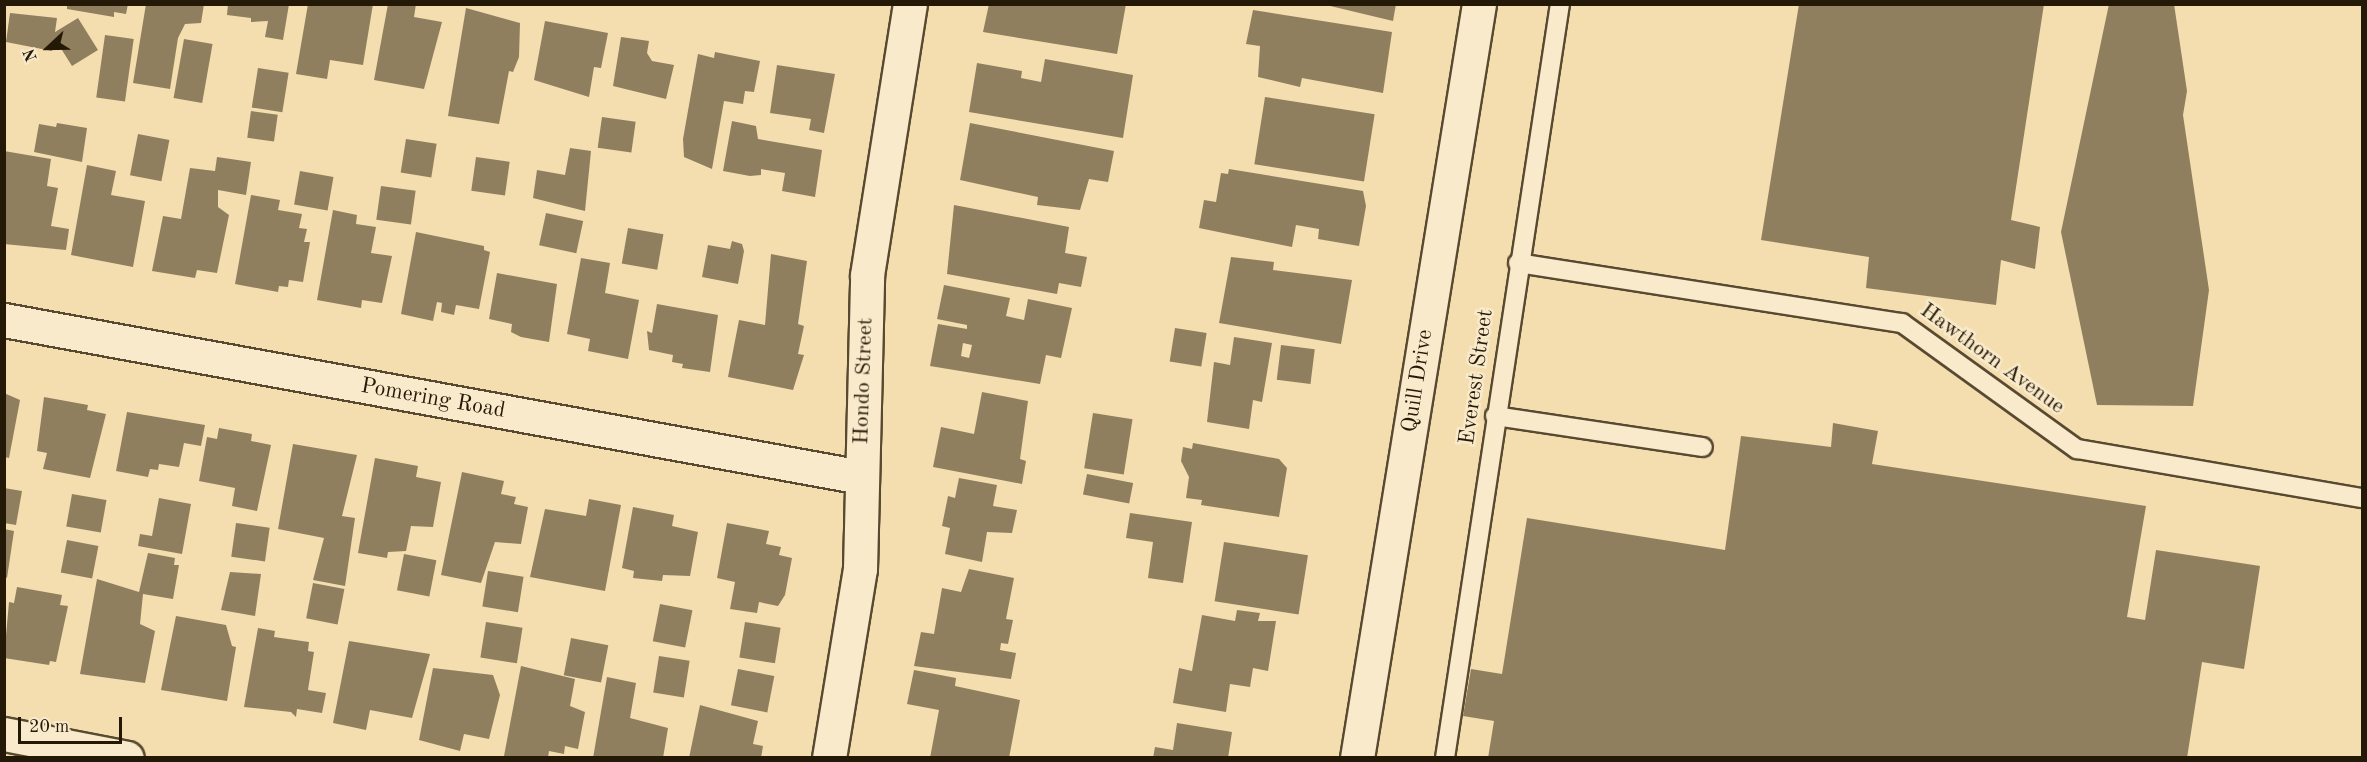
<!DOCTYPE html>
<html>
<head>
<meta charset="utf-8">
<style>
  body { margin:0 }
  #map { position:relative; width:2367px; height:762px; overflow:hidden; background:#f4deaf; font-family:"Old Standard TT",serif }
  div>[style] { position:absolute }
  .building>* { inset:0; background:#907f5e; transform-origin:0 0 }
  .roads { filter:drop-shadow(2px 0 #584a31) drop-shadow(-2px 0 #584a31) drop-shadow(0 2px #584a31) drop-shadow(0 -2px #584a31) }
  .lane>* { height:18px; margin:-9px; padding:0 9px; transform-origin:9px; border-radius:9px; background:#f8eacb }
  .street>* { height:33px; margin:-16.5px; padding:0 16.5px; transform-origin:16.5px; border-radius:16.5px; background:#f8eacb }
  .secondary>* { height:33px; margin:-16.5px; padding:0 16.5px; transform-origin:16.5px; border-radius:16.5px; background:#f8eacb }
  span { translate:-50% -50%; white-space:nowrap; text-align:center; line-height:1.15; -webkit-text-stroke:5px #f8eacb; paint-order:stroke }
  .street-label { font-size:22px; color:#241807 }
  .frame { position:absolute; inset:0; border:6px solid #241807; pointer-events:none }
  .north { position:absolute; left:18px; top:18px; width:60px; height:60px; -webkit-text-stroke:4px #f8eacb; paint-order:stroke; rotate:248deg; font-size:16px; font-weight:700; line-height:24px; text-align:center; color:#241807 }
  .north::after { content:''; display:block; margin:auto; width:21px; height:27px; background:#241807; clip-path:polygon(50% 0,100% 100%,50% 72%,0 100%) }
  .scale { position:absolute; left:18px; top:717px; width:104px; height:27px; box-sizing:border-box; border:3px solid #241807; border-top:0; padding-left:8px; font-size:18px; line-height:21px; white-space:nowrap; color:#241807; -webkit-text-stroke:4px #f8eacb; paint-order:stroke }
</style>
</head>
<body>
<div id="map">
  <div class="building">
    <i style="clip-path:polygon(67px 4px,128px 4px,126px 14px,114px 12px,114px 17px,67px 9px)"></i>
    <i style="clip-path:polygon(146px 4px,204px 4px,201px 23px,185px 24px,178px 38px,170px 89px,133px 83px)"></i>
    <i style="clip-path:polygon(228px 4px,289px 4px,283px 40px,265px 37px,268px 21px,251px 22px,251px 18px,227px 15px)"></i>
    <i style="clip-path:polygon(308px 4px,373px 4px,363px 65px,330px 60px,327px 79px,296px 74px)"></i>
    <i style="clip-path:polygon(388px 4px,416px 4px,414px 17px,442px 22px,424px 89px,374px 80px)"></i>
    <i style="clip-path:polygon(989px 4px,1126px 4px,1117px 54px,983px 32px)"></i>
    <i style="clip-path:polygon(1322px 4px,1396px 4px,1393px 21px)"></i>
    <i style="clip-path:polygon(1799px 4px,2044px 4px,2011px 220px,2040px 227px,2035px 269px,2001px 260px,1996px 305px,1866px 288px,1869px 257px,1761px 240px)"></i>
    <i style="clip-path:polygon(2109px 4px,2174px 4px,2187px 91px,2183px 115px,2209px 290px,2193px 406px,2097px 405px,2061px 232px)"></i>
    <i style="clip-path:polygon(466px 8px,520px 23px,519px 57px,513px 72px,509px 71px,499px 124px,448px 116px)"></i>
    <i style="clip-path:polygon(1253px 10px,1392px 32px,1383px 93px,1302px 78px,1300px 87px,1258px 77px,1260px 46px,1246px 44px)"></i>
    <i style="clip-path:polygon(10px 13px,57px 18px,55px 32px,78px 18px,98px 50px,72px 66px,55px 39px,52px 51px,6px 42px)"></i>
    <i style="clip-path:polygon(545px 21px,608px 33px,601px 68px,594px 67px,589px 97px,534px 80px)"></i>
    <i style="left:105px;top:35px;width:29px;height:63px;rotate:8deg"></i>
    <i style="clip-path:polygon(621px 37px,649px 41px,647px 53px,652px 61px,674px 65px,666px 99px,613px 86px)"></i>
    <i style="left:184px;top:39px;width:29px;height:60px;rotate:10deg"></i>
    <i style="clip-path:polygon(715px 52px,760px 61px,754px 92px,745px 91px,743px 104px,724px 101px,712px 169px,684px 157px,683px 139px,698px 54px,714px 58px)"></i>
    <i style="clip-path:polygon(1045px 59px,1133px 75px,1123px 138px,969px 112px,977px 63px,1022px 71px,1021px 78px,1041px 82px)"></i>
    <i style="clip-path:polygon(777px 65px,835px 74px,824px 133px,809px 130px,811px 119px,770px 113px)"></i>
    <i style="left:258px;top:68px;width:31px;height:40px;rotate:9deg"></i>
    <i style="left:1265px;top:97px;width:111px;height:68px;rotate:9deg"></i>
    <i style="left:251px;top:111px;width:27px;height:27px;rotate:8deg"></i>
    <i style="left:602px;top:117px;width:34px;height:31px;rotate:8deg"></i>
    <i style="clip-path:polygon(732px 121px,756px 126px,758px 139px,822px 150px,815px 197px,782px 191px,785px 173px,761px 169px,761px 175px,750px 176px,723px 171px)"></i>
    <i style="clip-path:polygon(57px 123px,87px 128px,82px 162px,34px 152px,39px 124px,56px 127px)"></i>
    <i style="clip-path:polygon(970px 123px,1114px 151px,1108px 182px,1089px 179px,1080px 210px,1037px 205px,1038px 197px,960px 180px)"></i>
    <i style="left:138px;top:134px;width:32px;height:42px;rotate:11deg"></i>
    <i style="left:406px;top:139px;width:31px;height:34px;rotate:9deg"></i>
    <i style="clip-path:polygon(570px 148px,591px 151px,585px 211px,533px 198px,537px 170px,565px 175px)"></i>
    <i style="clip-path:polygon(4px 151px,51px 159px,47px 186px,58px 188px,51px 226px,69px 229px,66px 250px,4px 244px)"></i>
    <i style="clip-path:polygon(217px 157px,251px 162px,246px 195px,218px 190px,218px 207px,229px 215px,217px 273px,197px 270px,195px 278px,152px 271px,163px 216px,181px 219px,190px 168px,215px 171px)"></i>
    <i style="left:476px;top:157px;width:34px;height:34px;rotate:8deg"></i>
    <i style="clip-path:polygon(87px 165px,116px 171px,111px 195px,145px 201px,133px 267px,71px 255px)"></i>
    <i style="clip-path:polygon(1229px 169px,1363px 191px,1366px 206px,1359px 246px,1318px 239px,1319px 229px,1296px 225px,1292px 247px,1199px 228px,1204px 200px,1216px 202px,1221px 173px,1228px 174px)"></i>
    <i style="left:300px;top:171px;width:34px;height:34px;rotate:10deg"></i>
    <i style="left:381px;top:186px;width:35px;height:34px;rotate:8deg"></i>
    <i style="clip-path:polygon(251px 195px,280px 200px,278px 210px,302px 214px,299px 228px,307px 229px,304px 242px,310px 242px,303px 282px,289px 280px,288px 287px,279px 286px,278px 292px,235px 284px)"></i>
    <i style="clip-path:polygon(954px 205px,1069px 227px,1065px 253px,1087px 257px,1081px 287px,1059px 283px,1057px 294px,947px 274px)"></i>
    <i style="clip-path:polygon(333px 210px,357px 215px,356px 224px,376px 227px,371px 253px,392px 256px,382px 303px,362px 300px,361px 308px,317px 300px)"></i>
    <i style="left:546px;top:213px;width:38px;height:33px;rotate:12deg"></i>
    <i style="left:628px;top:228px;width:36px;height:36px;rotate:10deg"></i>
    <i style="clip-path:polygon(416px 232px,484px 246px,484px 250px,490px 252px,479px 309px,456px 305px,454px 315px,441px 312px,442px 303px,437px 302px,433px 321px,401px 314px)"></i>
    <i style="clip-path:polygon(732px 241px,742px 244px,744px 251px,738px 284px,702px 277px,708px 245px,730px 249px)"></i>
    <i style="clip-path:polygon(771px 254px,807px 261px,798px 324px,804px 326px,798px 354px,804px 355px,793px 390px,728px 377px,739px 320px,765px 325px)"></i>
    <i style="clip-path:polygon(1231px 257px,1274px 262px,1273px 270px,1352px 280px,1341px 344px,1219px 323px)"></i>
    <i style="clip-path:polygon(581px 258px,610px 263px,605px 293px,639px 300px,628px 359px,588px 351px,590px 339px,567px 334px)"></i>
    <i style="clip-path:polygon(497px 273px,557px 284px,549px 342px,521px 337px,511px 332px,512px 324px,489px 319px)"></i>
    <i style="clip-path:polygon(evenodd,944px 285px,1010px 298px,1006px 316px,1024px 320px,1028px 299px,1072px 308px,1061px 358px,1046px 355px,1040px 384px,930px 366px,938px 324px,967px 329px,967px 325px,937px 319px,944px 285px,963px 343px,972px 345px,969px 358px,961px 356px,963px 343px)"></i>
    <i style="clip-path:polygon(657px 304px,718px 315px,710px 372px,682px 368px,683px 364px,672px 362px,673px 355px,649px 350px,647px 331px,652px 333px)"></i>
    <i style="left:1175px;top:328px;width:32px;height:34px;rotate:9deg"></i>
    <i style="clip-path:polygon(1234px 337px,1272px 343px,1262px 402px,1253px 400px,1249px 429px,1207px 422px,1214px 362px,1230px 365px)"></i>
    <i style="left:1281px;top:345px;width:34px;height:35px;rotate:7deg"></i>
    <i style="clip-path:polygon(982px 392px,1028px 401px,1020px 459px,1026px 461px,1022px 484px,933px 467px,941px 427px,974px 434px)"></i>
    <i style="clip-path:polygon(4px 393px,20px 400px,9px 458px,4px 457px)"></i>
    <i style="clip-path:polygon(44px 397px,88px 405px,87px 410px,106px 414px,90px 478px,43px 469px,47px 453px,37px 451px)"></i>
    <i style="clip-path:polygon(127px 412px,205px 425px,201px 446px,184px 443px,179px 467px,159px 464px,158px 470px,150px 469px,148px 477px,116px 471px)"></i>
    <i style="left:1093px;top:413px;width:40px;height:56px;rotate:9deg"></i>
    <i style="clip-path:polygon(1833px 423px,1878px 431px,1872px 464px,2146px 506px,2127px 617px,2145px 620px,2156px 550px,2260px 566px,2244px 669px,2202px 662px,2187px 758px,1488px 758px,1494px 721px,1463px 716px,1471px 669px,1502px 674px,1527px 518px,1725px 550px,1741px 436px,1831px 447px)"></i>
    <i style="clip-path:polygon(219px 428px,252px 434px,251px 441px,271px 445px,257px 511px,232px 506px,235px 488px,199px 481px,207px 437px,217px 439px)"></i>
    <i style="clip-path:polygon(1193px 443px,1279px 459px,1287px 468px,1279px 517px,1201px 505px,1202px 500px,1186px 498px,1189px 477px,1181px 461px,1183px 447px,1192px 449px)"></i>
    <i style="clip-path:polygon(293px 444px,357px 455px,342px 516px,355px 518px,345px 586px,313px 580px,324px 538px,278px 529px)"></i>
    <i style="clip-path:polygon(375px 458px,418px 466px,416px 477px,441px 482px,433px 527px,411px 526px,406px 551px,388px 552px,387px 558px,358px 553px)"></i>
    <i style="clip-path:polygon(462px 472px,504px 481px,501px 494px,516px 497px,514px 504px,528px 507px,521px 544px,495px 542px,481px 583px,441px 575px)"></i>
    <i style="left:1087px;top:474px;width:47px;height:21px;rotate:11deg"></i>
    <i style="clip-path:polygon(959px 478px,997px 485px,993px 506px,1017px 510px,1012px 533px,987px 532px,982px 562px,945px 554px,950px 528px,942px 526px,948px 496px,955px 498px)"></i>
    <i style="clip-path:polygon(4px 488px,22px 491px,16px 525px,4px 523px)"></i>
    <i style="left:72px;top:494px;width:35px;height:33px;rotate:10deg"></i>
    <i style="clip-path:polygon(159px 498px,191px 504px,182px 554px,138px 546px,140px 534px,152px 536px)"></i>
    <i style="clip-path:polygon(589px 499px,621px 505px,605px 591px,530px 577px,545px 509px,586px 516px)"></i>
    <i style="clip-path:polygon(633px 507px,674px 515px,672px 526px,698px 532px,690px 576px,663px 575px,662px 581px,633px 578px,634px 571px,622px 568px)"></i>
    <i style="clip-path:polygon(1130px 513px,1192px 522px,1183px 583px,1148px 578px,1153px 542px,1126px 538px)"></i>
    <i style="left:236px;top:523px;width:34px;height:34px;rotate:8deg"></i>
    <i style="clip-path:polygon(727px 523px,769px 531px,766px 544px,781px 547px,779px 555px,792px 558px,785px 595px,778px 606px,759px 602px,757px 613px,730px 609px,735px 582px,717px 578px)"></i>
    <i style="clip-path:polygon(4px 529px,14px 531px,7px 578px,4px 577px)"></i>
    <i style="left:67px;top:540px;width:32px;height:33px;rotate:11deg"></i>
    <i style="left:1224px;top:542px;width:85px;height:60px;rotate:9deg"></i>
    <i style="clip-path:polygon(148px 553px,175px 558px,174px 565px,179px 565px,173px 599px,143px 594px,140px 624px,155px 631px,145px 683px,80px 674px,97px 579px,139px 592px)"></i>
    <i style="left:404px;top:554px;width:33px;height:37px;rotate:11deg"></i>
    <i style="clip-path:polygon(969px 569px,1014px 578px,1006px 619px,1013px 620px,1008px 644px,1001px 643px,1000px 650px,1016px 653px,1011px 679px,914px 666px,921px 632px,934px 634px,942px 588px,961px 592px)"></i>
    <i style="left:488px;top:571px;width:36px;height:36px;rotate:9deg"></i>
    <i style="clip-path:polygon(230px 572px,261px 574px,255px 616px,221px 610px)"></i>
    <i style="left:313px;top:583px;width:32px;height:36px;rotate:11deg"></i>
    <i style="clip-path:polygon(17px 587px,62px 595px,60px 605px,68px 606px,56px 662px,50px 661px,49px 665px,4px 658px,9px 602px,14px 603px)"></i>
    <i style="left:660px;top:604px;width:33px;height:38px;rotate:11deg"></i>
    <i style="clip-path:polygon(1237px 610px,1260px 613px,1258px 621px,1276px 621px,1268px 671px,1253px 668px,1250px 687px,1230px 684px,1226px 712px,1173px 703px,1179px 668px,1192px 671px,1202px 615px,1235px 621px)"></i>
    <i style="clip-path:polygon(176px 616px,226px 625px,232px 646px,236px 647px,227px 701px,161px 690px)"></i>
    <i style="left:486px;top:622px;width:37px;height:36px;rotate:9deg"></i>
    <i style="left:745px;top:622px;width:36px;height:36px;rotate:9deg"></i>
    <i style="clip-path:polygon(258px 628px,275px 631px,274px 637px,309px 642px,308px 651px,314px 652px,308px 690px,326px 693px,322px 713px,297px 709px,296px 717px,291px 712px,244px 707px)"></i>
    <i style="left:571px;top:638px;width:38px;height:38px;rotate:11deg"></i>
    <i style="clip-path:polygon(349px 641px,430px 654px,412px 718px,370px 710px,366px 730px,333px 723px)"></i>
    <i style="left:659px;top:656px;width:31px;height:37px;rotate:9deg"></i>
    <i style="clip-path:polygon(521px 666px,575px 679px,570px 706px,585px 712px,578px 749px,565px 746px,564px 754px,549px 751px,548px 758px,504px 756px)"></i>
    <i style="clip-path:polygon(433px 668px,493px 675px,500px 695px,489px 739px,464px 734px,460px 751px,419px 740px)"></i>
    <i style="left:738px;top:669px;width:37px;height:37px;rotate:11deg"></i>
    <i style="clip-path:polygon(914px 670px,956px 678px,955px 686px,1020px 700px,1009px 758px,930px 758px,939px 710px,907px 704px)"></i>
    <i style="clip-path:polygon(607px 677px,636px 683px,630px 718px,668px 728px,663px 758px,593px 758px)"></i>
    <i style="clip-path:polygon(700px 705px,758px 721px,753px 744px,763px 746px,761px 758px,689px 758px)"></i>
    <i style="clip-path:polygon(1177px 723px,1232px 732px,1228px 758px,1153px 758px,1155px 747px,1173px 750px)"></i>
  </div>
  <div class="roads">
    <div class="lane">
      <i style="left:1518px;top:263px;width:389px;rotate:8.9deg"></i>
      <i style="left:1902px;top:323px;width:216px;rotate:35.8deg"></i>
      <i style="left:2077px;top:449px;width:289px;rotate:9.8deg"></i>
      <i style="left:1495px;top:416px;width:210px;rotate:8.5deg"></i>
      <i style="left:1445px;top:758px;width:763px;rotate:-81.33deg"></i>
    </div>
    <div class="street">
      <i style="left:4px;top:320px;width:871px;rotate:10.38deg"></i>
      <i style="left:4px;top:734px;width:125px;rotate:11deg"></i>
      <i style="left:829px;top:758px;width:192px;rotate:-80.7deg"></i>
      <i style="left:860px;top:569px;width:294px;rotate:-88.6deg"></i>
      <i style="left:867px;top:275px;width:274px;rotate:-81deg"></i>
    </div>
    <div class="secondary">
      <i style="left:1357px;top:758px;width:764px;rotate:-80.81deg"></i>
    </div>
  </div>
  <div class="street-label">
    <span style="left:1992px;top:359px;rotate:36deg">Hawthorn Avenue</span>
    <span style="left:1477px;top:377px;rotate:-82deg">Everest Street</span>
    <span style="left:864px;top:381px;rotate:-88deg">Hondo Street</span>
    <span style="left:1418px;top:381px;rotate:-81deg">Quill Drive</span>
    <span style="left:433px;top:399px;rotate:10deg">Pomering Road</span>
  </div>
  <div class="frame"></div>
  <div class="north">N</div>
  <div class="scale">20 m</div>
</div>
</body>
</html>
